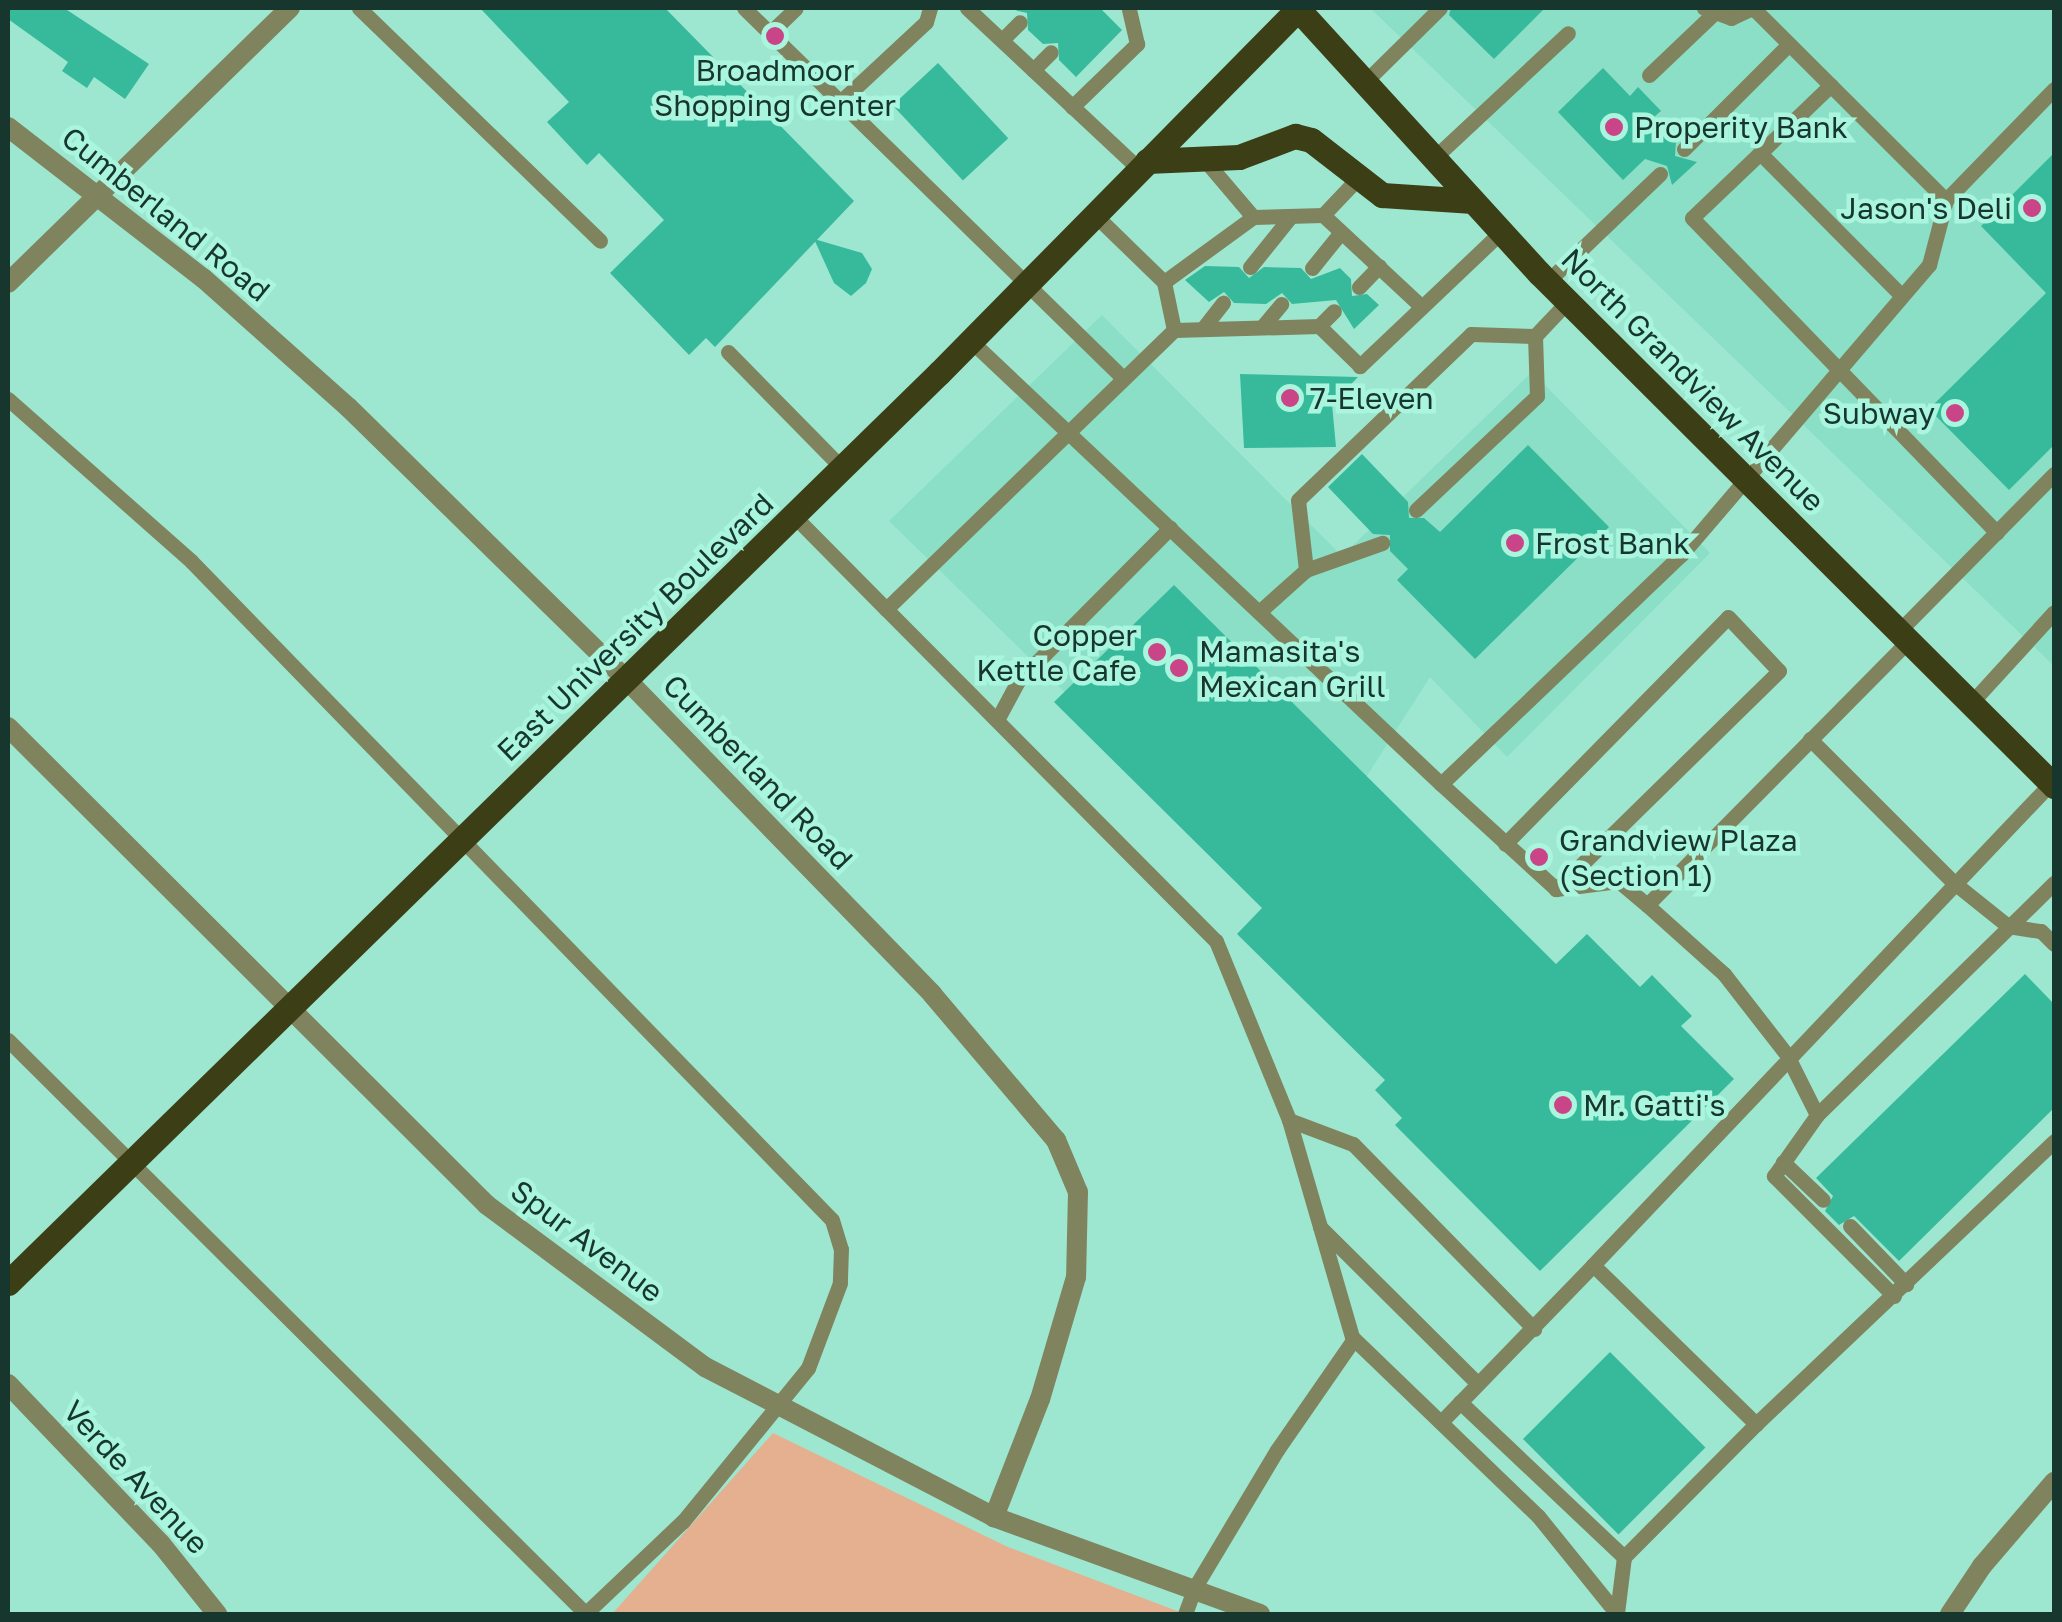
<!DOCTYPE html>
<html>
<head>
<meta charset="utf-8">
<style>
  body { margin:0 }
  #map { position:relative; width:2062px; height:1622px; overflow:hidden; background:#9de7d1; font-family:"Golos Text",sans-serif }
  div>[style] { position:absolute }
  .built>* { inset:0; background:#8adfc6 }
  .green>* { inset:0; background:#e5b08f }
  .building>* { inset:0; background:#37ba9b; transform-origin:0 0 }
  .lane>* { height:15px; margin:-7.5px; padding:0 7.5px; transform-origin:7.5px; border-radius:7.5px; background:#80845e }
  .street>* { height:20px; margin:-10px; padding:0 10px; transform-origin:10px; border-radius:10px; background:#80845e }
  .primary>* { height:25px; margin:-12.5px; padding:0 12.5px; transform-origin:12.5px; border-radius:12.5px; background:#3c3f15 }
  .dots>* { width:28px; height:28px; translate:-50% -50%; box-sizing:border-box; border:5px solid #aaf5de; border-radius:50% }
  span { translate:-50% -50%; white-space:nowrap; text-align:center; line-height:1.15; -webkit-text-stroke:9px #aaf5de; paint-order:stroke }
  .poi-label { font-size:30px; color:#17362d }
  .left { translate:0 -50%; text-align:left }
  .right { translate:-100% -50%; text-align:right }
  .street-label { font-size:30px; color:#17362d }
  .frame { position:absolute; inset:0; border:10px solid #17362d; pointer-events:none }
</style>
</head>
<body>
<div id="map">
  <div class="built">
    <i style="clip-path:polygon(1370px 8px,2054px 8px,2054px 666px)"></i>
    <i style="clip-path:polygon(1102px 315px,1342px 556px,1532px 372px,1710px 553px,1507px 757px,1430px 677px,1284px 906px,889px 521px)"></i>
  </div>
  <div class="green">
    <i style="clip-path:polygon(773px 1433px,1008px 1547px,1185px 1614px,612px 1614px)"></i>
  </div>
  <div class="building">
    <i style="clip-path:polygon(8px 8px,64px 8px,149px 64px,125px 99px,94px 77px,87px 88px,62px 71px,68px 62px,8px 19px)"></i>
    <i style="clip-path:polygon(480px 8px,665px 8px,854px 201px,715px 347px,706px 338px,689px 355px,610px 273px,664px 220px,599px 153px,587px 165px,547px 122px,569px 102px)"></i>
    <i style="clip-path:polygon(1006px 8px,1100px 8px,1122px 30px,1076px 77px,1059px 60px,1058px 43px,1043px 44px,1028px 30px,1027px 13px)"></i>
    <i style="clip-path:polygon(1451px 8px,1545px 8px,1494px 59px,1449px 15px)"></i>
    <i style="left:938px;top:63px;width:103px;height:62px;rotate:47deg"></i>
    <i style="clip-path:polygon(1603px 68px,1630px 96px,1638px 87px,1661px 111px,1654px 117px,1676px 141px,1675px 156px,1697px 162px,1672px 185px,1667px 166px,1645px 159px,1623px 180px,1558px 112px)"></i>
    <i style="clip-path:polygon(2054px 153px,2054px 445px,2009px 490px,1929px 409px,2046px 293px,1981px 226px)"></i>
    <i style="clip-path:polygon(814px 239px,862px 253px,872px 269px,866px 283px,851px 296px,834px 283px)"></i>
    <i style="clip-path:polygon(1205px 266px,1239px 267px,1249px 278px,1264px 267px,1301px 268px,1311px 279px,1340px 268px,1351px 279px,1352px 296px,1367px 294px,1379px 305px,1354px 329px,1336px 300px,1292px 304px,1282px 293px,1266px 304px,1234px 303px,1224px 292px,1209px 302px,1185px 280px)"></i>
    <i style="clip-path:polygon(1240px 374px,1358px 377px,1332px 404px,1336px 447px,1244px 448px)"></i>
    <i style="clip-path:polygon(1528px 445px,1609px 527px,1475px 659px,1397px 580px,1408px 569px,1390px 551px,1390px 535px,1373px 534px,1328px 487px,1362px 454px,1408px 502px,1409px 518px,1424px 518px,1440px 532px)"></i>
    <i style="clip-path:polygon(1174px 585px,1556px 964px,1587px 934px,1640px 987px,1652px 975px,1692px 1016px,1681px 1026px,1734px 1079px,1540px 1271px,1395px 1125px,1402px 1118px,1375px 1090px,1385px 1080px,1237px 934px,1262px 908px,1054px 702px)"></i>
    <i style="clip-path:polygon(2025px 974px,2054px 1004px,2054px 1108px,1899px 1261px,1854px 1216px,1839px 1225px,1825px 1211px,1833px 1196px,1816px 1178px)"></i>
    <i style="left:1610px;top:1352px;width:135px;height:123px;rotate:45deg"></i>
  </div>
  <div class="lane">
    <i style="left:359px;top:8px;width:335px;rotate:44deg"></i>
    <i style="left:744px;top:8px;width:528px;rotate:44.31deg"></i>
    <i style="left:967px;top:8px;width:236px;rotate:43.1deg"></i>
    <i style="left:1704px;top:8px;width:29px;rotate:20deg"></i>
    <i style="left:1731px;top:18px;width:23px;rotate:-25deg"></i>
    <i style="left:1753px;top:8px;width:272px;rotate:44.9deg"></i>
    <i style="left:769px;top:34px;width:37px;rotate:-44deg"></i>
    <i style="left:1002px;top:40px;width:25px;rotate:-45deg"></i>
    <i style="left:1033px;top:70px;width:25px;rotate:-45deg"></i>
    <i style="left:1649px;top:75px;width:87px;rotate:-43.6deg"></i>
    <i style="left:1365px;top:82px;width:105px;rotate:-44.6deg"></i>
    <i style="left:840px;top:102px;width:117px;rotate:-42.9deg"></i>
    <i style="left:926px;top:22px;width:15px;rotate:-74deg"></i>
    <i style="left:1072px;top:107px;width:91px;rotate:-44.1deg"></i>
    <i style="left:1137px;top:44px;width:37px;rotate:-103deg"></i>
    <i style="left:1684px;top:149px;width:148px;rotate:-45deg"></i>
    <i style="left:1760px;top:153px;width:98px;rotate:-43.8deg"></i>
    <i style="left:1203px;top:158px;width:77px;rotate:49.7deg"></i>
    <i style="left:1253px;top:217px;width:70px;rotate:-1.6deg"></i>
    <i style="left:1434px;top:158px;width:183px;rotate:-43deg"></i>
    <i style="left:1360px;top:176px;width:54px;rotate:133.5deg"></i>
    <i style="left:1323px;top:215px;width:135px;rotate:42.9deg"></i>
    <i style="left:1095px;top:215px;width:96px;rotate:44.2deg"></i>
    <i style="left:1501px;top:232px;width:195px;rotate:136.5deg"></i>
    <i style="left:1360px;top:366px;width:57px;rotate:-135.7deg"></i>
    <i style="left:1319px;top:326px;width:145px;rotate:178.4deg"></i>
    <i style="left:1174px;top:330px;width:401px;rotate:135.9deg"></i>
    <i style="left:886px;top:609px;width:468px;rotate:45.2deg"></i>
    <i style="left:1216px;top:941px;width:193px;rotate:67.8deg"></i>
    <i style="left:1289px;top:1120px;width:68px;rotate:20.6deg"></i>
    <i style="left:1353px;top:1144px;width:259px;rotate:45.6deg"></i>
    <i style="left:1250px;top:267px;width:65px;rotate:-51.2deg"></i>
    <i style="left:1312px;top:268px;width:46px;rotate:-51.1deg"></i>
    <i style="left:1548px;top:281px;width:155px;rotate:-43.7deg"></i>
    <i style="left:1359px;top:287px;width:29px;rotate:-46deg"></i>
    <i style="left:1902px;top:296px;width:202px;rotate:-134.8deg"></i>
    <i style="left:1760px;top:153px;width:94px;rotate:136.3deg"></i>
    <i style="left:1692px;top:218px;width:438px;rotate:45.9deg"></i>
    <i style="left:1319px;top:326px;width:21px;rotate:-45deg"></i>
    <i style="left:1204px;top:327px;width:31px;rotate:-52deg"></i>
    <i style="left:1262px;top:327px;width:30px;rotate:-50deg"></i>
    <i style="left:1174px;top:330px;width:49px;rotate:-101.8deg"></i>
    <i style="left:1164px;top:282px;width:110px;rotate:-36.1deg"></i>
    <i style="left:971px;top:341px;width:646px;rotate:43.31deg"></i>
    <i style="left:728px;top:352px;width:163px;rotate:45.5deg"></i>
    <i style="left:8px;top:399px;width:244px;rotate:41.5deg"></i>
    <i style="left:191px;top:561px;width:919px;rotate:45.79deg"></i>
    <i style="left:832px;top:1220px;width:30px;rotate:73deg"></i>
    <i style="left:841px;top:1249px;width:34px;rotate:92deg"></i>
    <i style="left:840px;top:1283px;width:91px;rotate:110.6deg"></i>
    <i style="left:808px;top:1368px;width:198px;rotate:129.2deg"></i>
    <i style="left:683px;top:1521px;width:135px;rotate:136.5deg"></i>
    <i style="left:1416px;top:510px;width:166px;rotate:-43.3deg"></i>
    <i style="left:1537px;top:396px;width:60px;rotate:-91.9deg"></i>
    <i style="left:1535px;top:336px;width:47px;rotate:-46.7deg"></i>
    <i style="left:794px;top:516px;width:131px;rotate:45.3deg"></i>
    <i style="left:1306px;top:570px;width:70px;rotate:-96.5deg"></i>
    <i style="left:1298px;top:500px;width:240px;rotate:-43.8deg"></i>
    <i style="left:1471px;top:334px;width:64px;rotate:1.8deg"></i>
    <i style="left:1259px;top:612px;width:63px;rotate:-41.8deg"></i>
    <i style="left:1306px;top:570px;width:81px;rotate:-19.6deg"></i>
    <i style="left:1899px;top:631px;width:221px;rotate:-45.4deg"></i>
    <i style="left:1971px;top:703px;width:123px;rotate:-47.6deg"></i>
    <i style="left:997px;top:720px;width:44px;rotate:-61.7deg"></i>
    <i style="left:1018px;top:681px;width:216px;rotate:-45.2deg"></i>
    <i style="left:1810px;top:739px;width:202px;rotate:45deg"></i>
    <i style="left:1953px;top:882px;width:70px;rotate:38.7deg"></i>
    <i style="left:2008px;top:926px;width:33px;rotate:9deg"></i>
    <i style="left:2041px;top:931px;width:18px;rotate:45deg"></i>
    <i style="left:1505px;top:844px;width:318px;rotate:-45.5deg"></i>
    <i style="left:1728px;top:617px;width:74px;rotate:46.6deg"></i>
    <i style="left:1779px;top:671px;width:312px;rotate:135.6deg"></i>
    <i style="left:1647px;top:905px;width:38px;rotate:-140deg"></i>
    <i style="left:1618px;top:881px;width:63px;rotate:172.6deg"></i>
    <i style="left:1556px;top:889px;width:156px;rotate:-137.6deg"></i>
    <i style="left:1441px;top:784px;width:332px;rotate:-43.7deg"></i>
    <i style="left:1681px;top:555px;width:382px;rotate:-49.5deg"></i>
    <i style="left:1929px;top:265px;width:67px;rotate:-75.3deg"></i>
    <i style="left:1946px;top:200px;width:155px;rotate:-45.8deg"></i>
    <i style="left:8px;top:1040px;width:815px;rotate:44.8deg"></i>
    <i style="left:1817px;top:1115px;width:67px;rotate:-116.6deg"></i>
    <i style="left:1787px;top:1055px;width:103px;rotate:-127.9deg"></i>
    <i style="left:1724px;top:974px;width:103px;rotate:-138.1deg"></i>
    <i style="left:1647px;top:905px;width:371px;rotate:-45.3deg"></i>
    <i style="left:1289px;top:1120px;width:230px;rotate:73.8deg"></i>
    <i style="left:1783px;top:1162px;width:55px;rotate:43.5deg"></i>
    <i style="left:1850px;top:1226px;width:81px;rotate:46deg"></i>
    <i style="left:1320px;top:1227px;width:221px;rotate:44.8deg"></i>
    <i style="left:1593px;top:1265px;width:665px;rotate:-46.46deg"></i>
    <i style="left:1894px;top:1296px;width:170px;rotate:-135deg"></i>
    <i style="left:1774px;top:1176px;width:75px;rotate:-54.8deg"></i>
    <i style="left:1817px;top:1115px;width:332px;rotate:-44.4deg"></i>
    <i style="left:1460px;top:1402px;width:226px;rotate:43.4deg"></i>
    <i style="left:1624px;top:1557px;width:187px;rotate:-45.2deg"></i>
    <i style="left:1441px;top:1422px;width:219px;rotate:-45.9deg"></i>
    <i style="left:1593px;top:1265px;width:228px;rotate:44.3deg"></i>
    <i style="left:1756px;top:1424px;width:411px;rotate:-43.5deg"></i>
    <i style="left:1617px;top:1613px;width:56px;rotate:-82.9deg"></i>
    <i style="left:1185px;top:1614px;width:29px;rotate:-70deg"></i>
    <i style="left:1195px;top:1587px;width:160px;rotate:-59.1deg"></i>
    <i style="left:1277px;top:1450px;width:135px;rotate:-55.3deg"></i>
    <i style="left:1354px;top:1339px;width:255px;rotate:43.9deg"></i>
    <i style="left:1538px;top:1516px;width:126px;rotate:51.1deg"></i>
  </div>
  <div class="street">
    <i style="left:8px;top:127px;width:247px;rotate:37.8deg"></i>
    <i style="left:203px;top:278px;width:194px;rotate:41.7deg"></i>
    <i style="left:348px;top:407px;width:390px;rotate:44.4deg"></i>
    <i style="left:627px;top:680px;width:438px;rotate:45.8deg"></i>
    <i style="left:932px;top:994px;width:192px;rotate:49.7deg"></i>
    <i style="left:1056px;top:1140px;width:56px;rotate:67.1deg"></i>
    <i style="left:1078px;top:1192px;width:85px;rotate:91.3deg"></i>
    <i style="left:1076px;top:1277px;width:127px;rotate:106.4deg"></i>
    <i style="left:1040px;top:1399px;width:127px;rotate:111.3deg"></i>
    <i style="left:8px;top:283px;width:394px;rotate:-44.3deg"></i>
    <i style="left:8px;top:727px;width:677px;rotate:44.94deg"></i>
    <i style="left:487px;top:1205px;width:272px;rotate:36.6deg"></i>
    <i style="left:705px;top:1367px;width:326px;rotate:27.4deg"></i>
    <i style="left:994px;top:1517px;width:283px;rotate:20deg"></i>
    <i style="left:8px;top:1384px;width:221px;rotate:46.3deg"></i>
    <i style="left:161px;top:1544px;width:90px;rotate:51.3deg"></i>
    <i style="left:1950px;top:1614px;width:58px;rotate:-56.3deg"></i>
    <i style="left:1982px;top:1566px;width:111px;rotate:-49.4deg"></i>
  </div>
  <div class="primary">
    <i style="left:1297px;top:8px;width:359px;rotate:47.6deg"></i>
    <i style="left:1539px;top:273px;width:727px;rotate:44.89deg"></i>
    <i style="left:1147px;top:161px;width:92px;rotate:-2.5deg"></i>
    <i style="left:1239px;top:157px;width:60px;rotate:-20.6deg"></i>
    <i style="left:1295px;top:136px;width:16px;rotate:14deg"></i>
    <i style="left:1311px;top:140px;width:90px;rotate:37.8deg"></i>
    <i style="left:1382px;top:195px;width:91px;rotate:3.8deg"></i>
    <i style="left:8px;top:1283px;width:1302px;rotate:-44.35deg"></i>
    <i style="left:939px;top:373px;width:513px;rotate:-45.4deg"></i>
  </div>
  <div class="dots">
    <i style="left:775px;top:36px;background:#ca4587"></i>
    <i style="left:1614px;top:127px;background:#ca4587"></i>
    <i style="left:2032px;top:208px;background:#ca4587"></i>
    <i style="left:1290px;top:398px;background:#ca4587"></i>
    <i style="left:1955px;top:413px;background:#ca4587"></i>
    <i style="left:1515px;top:543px;background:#ca4587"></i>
    <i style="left:1157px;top:652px;background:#ca4587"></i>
    <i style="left:1179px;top:668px;background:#ca4587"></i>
    <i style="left:1539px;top:857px;background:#ca4587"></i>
    <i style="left:1563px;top:1105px;background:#ca4587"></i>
  </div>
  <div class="poi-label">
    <span style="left:775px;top:87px">Broadmoor<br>Shopping Center</span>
    <span class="left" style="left:1634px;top:127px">Properity Bank</span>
    <span class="right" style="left:2012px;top:208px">Jason's Deli</span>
    <span class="left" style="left:1310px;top:398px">7-Eleven</span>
    <span class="right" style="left:1935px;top:413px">Subway</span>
    <span class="left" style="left:1535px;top:543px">Frost Bank</span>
    <span class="right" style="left:1137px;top:652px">Copper<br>Kettle Cafe</span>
    <span class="left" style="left:1199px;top:668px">Mamasita's<br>Mexican Grill</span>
    <span class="left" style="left:1559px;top:857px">Grandview Plaza<br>(Section 1)</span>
    <span class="left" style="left:1583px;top:1105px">Mr. Gatti's</span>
  </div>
  <div class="street-label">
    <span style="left:166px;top:214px;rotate:39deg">Cumberland Road</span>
    <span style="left:1693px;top:380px;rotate:45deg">North Grandview Avenue</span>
    <span style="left:635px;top:627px;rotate:-44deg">East University Boulevard</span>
    <span style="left:758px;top:772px;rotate:46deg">Cumberland Road</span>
    <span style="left:587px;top:1241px;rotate:37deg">Spur Avenue</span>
    <span style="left:136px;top:1477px;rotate:47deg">Verde Avenue</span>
  </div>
  <div class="frame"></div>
</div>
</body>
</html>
